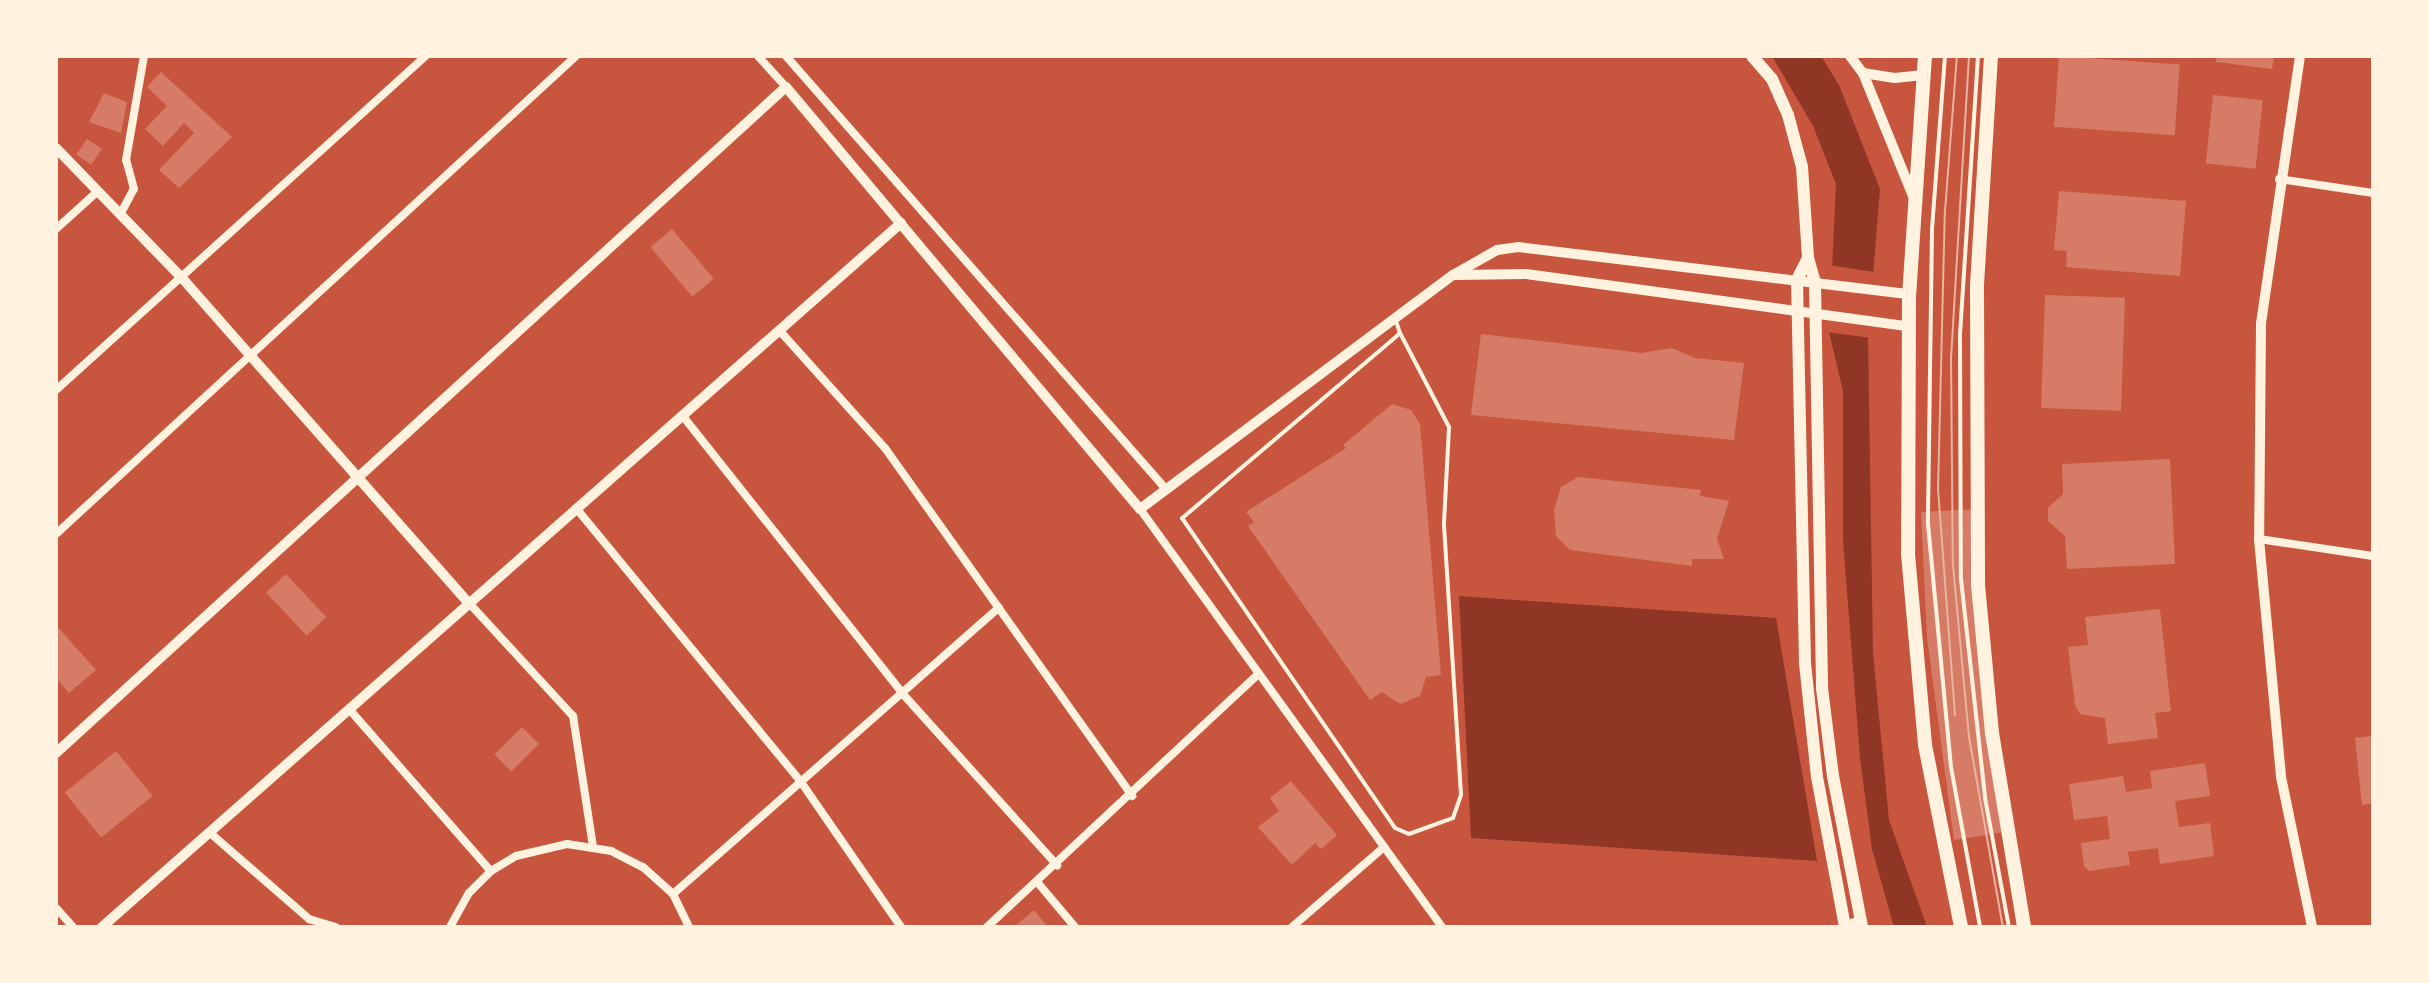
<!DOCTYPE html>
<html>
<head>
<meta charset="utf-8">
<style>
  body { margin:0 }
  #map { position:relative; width:2429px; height:983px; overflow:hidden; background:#c8553d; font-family:"Archivo Narrow",sans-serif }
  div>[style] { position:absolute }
  .water>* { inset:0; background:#8f3625 }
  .pier>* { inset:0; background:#c8553d }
  .building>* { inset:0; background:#d67c66; transform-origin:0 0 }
  .service>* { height:4px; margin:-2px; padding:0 2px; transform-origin:2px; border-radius:2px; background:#fff3e0 }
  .minor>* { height:8px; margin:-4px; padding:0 4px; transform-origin:4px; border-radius:4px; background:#fff3e0 }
  .tertiary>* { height:10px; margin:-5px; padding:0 5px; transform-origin:5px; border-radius:5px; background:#fff3e0 }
  .secondary>* { height:12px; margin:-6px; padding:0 6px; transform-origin:6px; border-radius:6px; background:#fff3e0 }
  .primary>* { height:14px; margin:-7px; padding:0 7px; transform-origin:7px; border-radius:7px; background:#fff3e0 }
  .tram>* { height:2px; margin:-1px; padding:0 1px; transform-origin:1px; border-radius:1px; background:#e9b49f }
  span { translate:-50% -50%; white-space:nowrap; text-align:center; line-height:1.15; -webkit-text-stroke:6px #fff3e0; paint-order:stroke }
  .frame { position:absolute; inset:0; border:58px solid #fff3e0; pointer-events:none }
</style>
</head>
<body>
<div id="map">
  <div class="water">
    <i style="clip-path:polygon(1772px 56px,1821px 56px,1839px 85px,1880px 189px,1868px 337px,1873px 653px,1889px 820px,1927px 927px,1894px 927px,1872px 849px,1860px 758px,1843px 540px,1843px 391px,1829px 332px,1836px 184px,1813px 126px)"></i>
    <i style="clip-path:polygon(1459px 596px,1776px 618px,1817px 861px,1471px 838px)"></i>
  </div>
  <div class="pier">
    <i style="clip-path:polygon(1828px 265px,1874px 272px,1872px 338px,1825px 332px)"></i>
  </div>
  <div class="building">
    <i style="left:2059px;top:56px;width:121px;height:71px;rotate:4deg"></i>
    <i style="clip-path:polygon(2217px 56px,2274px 56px,2272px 69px,2216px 62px)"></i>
    <i style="clip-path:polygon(161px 72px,232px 137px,179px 188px,159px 170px,194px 133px,184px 123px,163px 146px,145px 129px,167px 106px,147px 87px)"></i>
    <i style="clip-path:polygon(104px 93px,127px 102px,121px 133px,89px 122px)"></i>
    <i style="left:2213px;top:95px;width:50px;height:69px;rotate:6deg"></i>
    <i style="left:87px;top:139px;width:18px;height:19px;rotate:34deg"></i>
    <i style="clip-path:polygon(2059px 191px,2186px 201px,2180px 276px,2066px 267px,2067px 251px,2054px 250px)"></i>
    <i style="left:672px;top:229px;width:65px;height:28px;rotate:50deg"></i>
    <i style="left:2045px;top:295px;width:80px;height:113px;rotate:2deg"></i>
    <i style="clip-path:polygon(1481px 334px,1642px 353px,1672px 348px,1695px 358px,1744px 363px,1734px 440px,1471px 415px)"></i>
    <i style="clip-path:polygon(1392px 404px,1411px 410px,1420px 424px,1441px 675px,1426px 677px,1420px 696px,1400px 704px,1382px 692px,1370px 700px,1248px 526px,1254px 522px,1246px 512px,1346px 448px,1343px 445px)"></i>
    <i style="clip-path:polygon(2170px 459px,2175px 564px,2067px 569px,2065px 536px,2048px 521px,2048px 508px,2063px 494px,2062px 464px)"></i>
    <i style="clip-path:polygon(1578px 477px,1701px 490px,1700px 496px,1729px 501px,1717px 539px,1724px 559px,1692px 559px,1692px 566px,1570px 550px,1556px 536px,1554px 510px,1561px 487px)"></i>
    <i style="clip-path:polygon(1979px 509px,1984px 639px,2010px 831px,1954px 840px,1927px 638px,1921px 512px)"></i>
    <i style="left:286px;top:574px;width:59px;height:27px;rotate:47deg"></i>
    <i style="clip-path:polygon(2160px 609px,2171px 711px,2155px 713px,2158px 738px,2108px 744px,2105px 718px,2080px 714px,2075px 705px,2068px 647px,2088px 645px,2085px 617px)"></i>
    <i style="clip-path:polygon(56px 625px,96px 670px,69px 693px,56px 678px)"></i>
    <i style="left:522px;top:727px;width:24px;height:39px;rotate:45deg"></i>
    <i style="clip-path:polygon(2373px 736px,2373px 803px,2362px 805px,2355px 738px)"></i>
    <i style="left:116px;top:751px;width:58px;height:66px;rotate:51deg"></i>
    <i style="clip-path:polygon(2205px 763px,2210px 796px,2175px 801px,2179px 827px,2210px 823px,2214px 856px,2160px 864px,2158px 848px,2128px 852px,2130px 865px,2089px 871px,2084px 866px,2081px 843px,2110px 839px,2107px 816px,2074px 820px,2069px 784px,2123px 776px,2126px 792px,2152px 788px,2150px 771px)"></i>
    <i style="clip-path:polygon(1291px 781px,1337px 835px,1321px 849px,1315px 843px,1292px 865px,1258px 827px,1279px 811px,1270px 798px)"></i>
    <i style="clip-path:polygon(1034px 910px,1048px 927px,1014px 927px)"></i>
  </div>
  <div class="service">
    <i style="left:1945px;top:56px;width:173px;rotate:94.3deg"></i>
    <i style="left:1932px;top:229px;width:295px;rotate:90.8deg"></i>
    <i style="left:1928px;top:524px;width:244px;rotate:84.6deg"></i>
    <i style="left:1951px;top:767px;width:163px;rotate:79.7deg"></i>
    <i style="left:1978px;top:56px;width:281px;rotate:93.7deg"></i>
    <i style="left:1960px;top:336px;width:243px;rotate:89.8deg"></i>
    <i style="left:1961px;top:579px;width:220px;rotate:83.7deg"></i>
    <i style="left:1985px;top:798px;width:131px;rotate:79.5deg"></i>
    <i style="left:1396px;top:321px;width:13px;rotate:72deg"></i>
    <i style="left:1400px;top:333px;width:12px;rotate:138deg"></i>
    <i style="left:1391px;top:341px;width:274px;rotate:139.7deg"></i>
    <i style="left:1182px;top:518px;width:376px;rotate:55.5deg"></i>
    <i style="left:1395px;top:828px;width:15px;rotate:23deg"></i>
    <i style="left:1409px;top:834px;width:47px;rotate:-20deg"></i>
    <i style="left:1453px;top:818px;width:24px;rotate:-71deg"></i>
    <i style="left:1461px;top:795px;width:273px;rotate:-93.6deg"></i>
    <i style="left:1444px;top:523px;width:96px;rotate:-87deg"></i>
    <i style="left:1449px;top:427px;width:106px;rotate:-117.5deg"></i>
  </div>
  <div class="minor">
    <i style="left:758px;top:56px;width:42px;rotate:47.9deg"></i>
    <i style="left:786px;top:56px;width:575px;rotate:48.74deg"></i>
    <i style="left:2279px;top:179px;width:95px;rotate:8.5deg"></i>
    <i style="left:121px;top:213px;width:27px;rotate:-62deg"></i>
    <i style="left:134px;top:189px;width:30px;rotate:-105deg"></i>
    <i style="left:126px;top:160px;width:106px;rotate:-80.2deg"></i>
    <i style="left:56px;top:229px;width:57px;rotate:-42.1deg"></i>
    <i style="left:779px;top:330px;width:159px;rotate:48.1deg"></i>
    <i style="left:885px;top:448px;width:427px;rotate:54.6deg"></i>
    <i style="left:56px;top:390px;width:498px;rotate:-42.1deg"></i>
    <i style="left:682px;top:415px;width:355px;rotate:51.6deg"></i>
    <i style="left:902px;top:693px;width:232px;rotate:48deg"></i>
    <i style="left:576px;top:508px;width:355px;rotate:50.6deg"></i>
    <i style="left:801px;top:782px;width:176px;rotate:55.4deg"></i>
    <i style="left:1140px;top:509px;width:516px;rotate:54.15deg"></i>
    <i style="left:56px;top:534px;width:706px;rotate:-42.59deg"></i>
    <i style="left:2259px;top:539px;width:115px;rotate:8.5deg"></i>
    <i style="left:469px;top:603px;width:154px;rotate:47.4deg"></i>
    <i style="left:573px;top:716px;width:132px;rotate:81.3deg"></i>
    <i style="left:349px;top:709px;width:215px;rotate:48.8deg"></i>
    <i style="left:209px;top:832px;width:133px;rotate:41deg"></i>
    <i style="left:309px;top:919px;width:28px;rotate:17deg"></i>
    <i style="left:1038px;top:883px;width:57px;rotate:49.9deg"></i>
    <i style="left:673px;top:894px;width:434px;rotate:-41.3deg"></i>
    <i style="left:56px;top:908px;width:25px;rotate:48deg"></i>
    <i style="left:450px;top:927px;width:39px;rotate:-61deg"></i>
    <i style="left:469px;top:893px;width:31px;rotate:-45deg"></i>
    <i style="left:491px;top:871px;width:29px;rotate:-31deg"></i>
    <i style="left:516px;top:856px;width:52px;rotate:-13.2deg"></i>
    <i style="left:567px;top:844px;width:45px;rotate:9deg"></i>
    <i style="left:611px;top:851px;width:36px;rotate:27deg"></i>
    <i style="left:643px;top:867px;width:40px;rotate:42deg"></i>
    <i style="left:673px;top:894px;width:37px;rotate:64deg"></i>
    <i style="left:987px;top:927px;width:371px;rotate:-43deg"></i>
    <i style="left:1292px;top:927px;width:122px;rotate:-41deg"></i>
  </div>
  <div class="tertiary">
    <i style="left:1850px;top:56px;width:21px;rotate:53deg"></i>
    <i style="left:1863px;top:73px;width:133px;rotate:67.9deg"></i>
    <i style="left:2300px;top:56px;width:271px;rotate:98.3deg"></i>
    <i style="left:2261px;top:324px;width:215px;rotate:90.5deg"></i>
    <i style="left:2259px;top:539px;width:239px;rotate:84.7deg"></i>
    <i style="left:2281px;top:777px;width:153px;rotate:78.3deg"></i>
    <i style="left:1863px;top:73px;width:32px;rotate:9deg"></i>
    <i style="left:1895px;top:78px;width:28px;rotate:-6deg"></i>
    <i style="left:56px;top:148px;width:181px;rotate:45.9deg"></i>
    <i style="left:182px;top:278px;width:434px;rotate:48.6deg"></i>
    <i style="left:1455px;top:275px;width:71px;rotate:-0.8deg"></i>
    <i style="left:1526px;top:274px;width:386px;rotate:7.8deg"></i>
    <i style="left:56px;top:753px;width:988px;rotate:-42.38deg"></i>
    <i style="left:786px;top:87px;width:551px;rotate:50.01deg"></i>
    <i style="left:1140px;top:509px;width:391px;rotate:-36.8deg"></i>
    <i style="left:1453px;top:275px;width:51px;rotate:-29.6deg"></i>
    <i style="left:1497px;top:250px;width:21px;rotate:-8deg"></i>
    <i style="left:1518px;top:247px;width:394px;rotate:6.9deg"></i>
    <i style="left:102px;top:927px;width:1065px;rotate:-41.38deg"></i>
  </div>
  <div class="secondary">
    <i style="left:1752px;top:56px;width:30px;rotate:49deg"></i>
    <i style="left:1772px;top:79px;width:39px;rotate:66deg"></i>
    <i style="left:1788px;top:115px;width:54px;rotate:74.9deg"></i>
    <i style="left:1802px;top:167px;width:91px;rotate:86.2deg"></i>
    <i style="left:1808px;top:258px;width:26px;rotate:74deg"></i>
    <i style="left:1815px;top:283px;width:405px;rotate:89deg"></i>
    <i style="left:1822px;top:688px;width:89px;rotate:82.9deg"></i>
    <i style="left:1833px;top:776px;width:154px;rotate:79.1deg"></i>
    <i style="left:1808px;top:258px;width:25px;rotate:117deg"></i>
    <i style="left:1797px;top:280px;width:383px;rotate:88.8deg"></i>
    <i style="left:1805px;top:663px;width:115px;rotate:84deg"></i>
    <i style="left:1817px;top:777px;width:153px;rotate:79.4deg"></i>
    <i style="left:1845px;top:927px;width:17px;rotate:-17deg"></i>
  </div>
  <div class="primary">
    <i style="left:1925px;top:56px;width:239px;rotate:93.8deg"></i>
    <i style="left:1909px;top:294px;width:260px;rotate:90.2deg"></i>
    <i style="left:1908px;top:554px;width:192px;rotate:84.9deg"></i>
    <i style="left:1925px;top:745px;width:186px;rotate:78.8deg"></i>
    <i style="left:1991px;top:56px;width:229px;rotate:93.5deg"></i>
    <i style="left:1977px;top:285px;width:300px;rotate:89.8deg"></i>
    <i style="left:1978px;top:585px;width:149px;rotate:84.6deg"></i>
    <i style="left:1992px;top:733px;width:197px;rotate:80.6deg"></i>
  </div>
  <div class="tram">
    <i style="left:1969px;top:56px;width:300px;rotate:93.4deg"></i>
    <i style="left:1951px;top:355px;width:210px;rotate:89.5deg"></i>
    <i style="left:1953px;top:565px;width:173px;rotate:84.7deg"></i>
    <i style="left:1969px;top:737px;width:193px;rotate:79.9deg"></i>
    <i style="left:1955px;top:715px;width:225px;rotate:-94.3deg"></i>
    <i style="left:1938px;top:491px;width:280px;rotate:-88.6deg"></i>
    <i style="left:1945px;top:211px;width:155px;rotate:-85.6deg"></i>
  </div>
  <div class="frame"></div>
</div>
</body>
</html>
